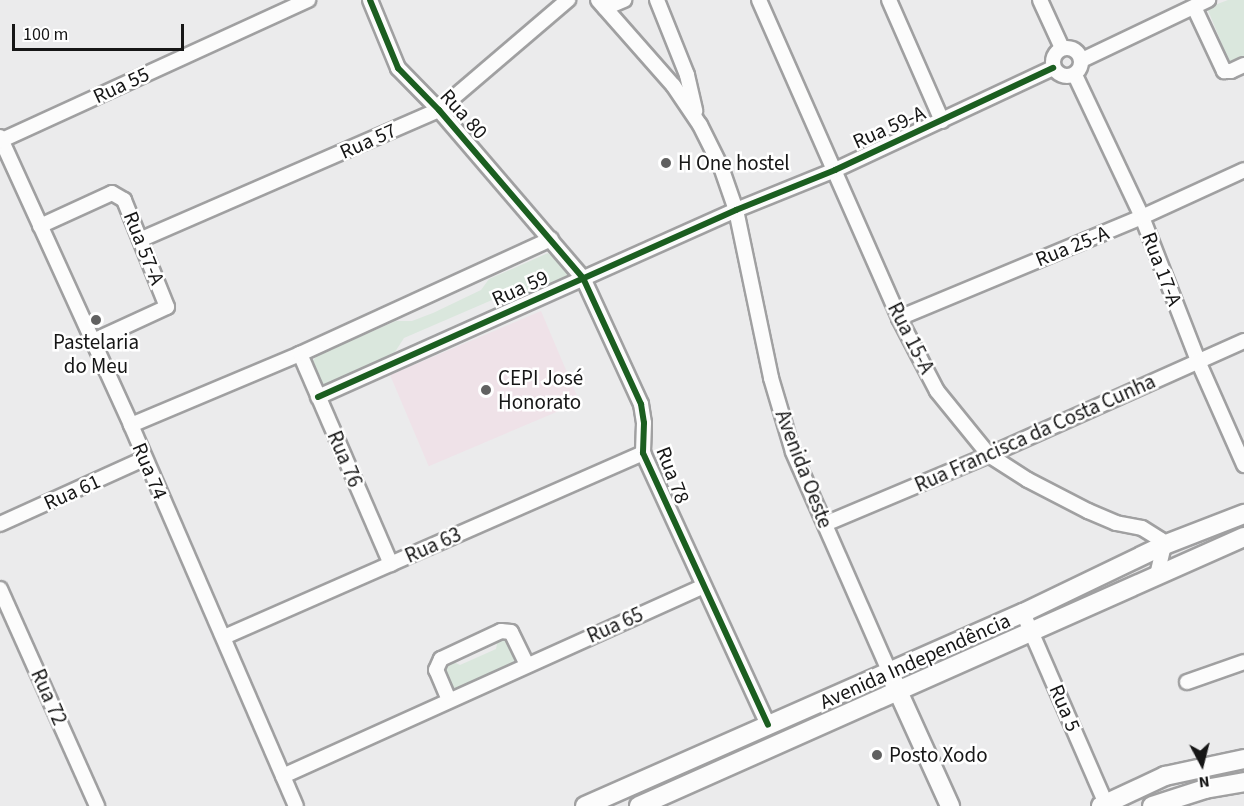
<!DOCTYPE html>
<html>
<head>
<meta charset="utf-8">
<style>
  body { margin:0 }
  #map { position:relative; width:1244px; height:806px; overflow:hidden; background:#ebebec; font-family:"Source Sans 3",sans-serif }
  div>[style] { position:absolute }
  .education>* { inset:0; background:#efe2e8; transform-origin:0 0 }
  .green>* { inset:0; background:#dae7dd }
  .roads { filter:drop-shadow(2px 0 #a0a0a1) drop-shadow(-2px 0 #a0a0a1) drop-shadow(0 2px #a0a0a1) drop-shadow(0 -2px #a0a0a1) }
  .minor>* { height:14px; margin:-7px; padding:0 7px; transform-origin:7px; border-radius:7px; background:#fcfcfc }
  .minor>.ring { margin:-7px; padding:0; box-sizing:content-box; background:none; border:14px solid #fcfcfc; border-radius:50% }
  .major>* { height:18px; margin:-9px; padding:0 9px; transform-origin:9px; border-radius:9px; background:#fcfcfc }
  .cycleway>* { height:6px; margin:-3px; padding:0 3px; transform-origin:3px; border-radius:3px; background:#1b5e20 }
  .dots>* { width:16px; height:16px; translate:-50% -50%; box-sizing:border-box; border:3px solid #fff; border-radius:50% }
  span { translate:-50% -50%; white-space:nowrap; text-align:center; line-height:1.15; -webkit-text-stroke:5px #fff; paint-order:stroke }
  .street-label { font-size:21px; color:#161616 }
  .poi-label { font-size:21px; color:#161616 }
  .left { translate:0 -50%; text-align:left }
  .north { position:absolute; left:1172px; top:734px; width:60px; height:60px; -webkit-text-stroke:4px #fff; paint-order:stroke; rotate:173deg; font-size:16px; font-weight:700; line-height:24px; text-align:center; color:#161616 }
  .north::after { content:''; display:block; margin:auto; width:21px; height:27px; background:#161616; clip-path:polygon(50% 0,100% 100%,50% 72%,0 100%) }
  .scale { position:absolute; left:12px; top:24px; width:172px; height:27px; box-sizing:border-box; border:3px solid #161616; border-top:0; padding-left:8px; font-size:18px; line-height:21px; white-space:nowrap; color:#161616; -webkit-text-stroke:4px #fff; paint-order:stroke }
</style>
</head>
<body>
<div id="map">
  <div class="education">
    <i style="left:541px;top:311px;width:99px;height:164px;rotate:67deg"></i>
  </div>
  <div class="green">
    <i style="clip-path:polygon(1228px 0,1244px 0,1244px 60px,1231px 66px,1207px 8px)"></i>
    <i style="clip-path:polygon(548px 253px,567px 271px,567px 279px,528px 294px,513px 291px,404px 338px,393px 355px,330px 384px,321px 384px,311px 362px,318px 355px,396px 321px,412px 321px,433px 313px,481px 290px,489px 279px)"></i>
    <i style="clip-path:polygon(503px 636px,508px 638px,516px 654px,513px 663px,458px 689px,451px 687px,444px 670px,446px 663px,452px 661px,460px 665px,496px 649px,498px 639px)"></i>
  </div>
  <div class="roads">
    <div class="minor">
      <i style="left:370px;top:0;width:74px;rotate:67.6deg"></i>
      <i style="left:398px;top:68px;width:59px;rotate:45.7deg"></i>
      <i style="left:439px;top:110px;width:221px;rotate:49.4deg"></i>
      <i style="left:583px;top:278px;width:139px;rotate:65.3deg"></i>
      <i style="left:641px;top:404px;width:19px;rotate:81deg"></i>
      <i style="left:644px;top:423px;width:30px;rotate:92deg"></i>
      <i style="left:643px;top:453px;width:299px;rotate:65.3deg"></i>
      <i style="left:598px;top:0;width:113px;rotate:48.6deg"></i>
      <i style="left:673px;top:85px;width:48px;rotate:56deg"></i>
      <i style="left:700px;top:125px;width:47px;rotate:63.4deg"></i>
      <i style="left:721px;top:167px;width:46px;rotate:70.8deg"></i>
      <i style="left:736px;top:210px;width:172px;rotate:78.2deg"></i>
      <i style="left:771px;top:378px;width:77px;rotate:73.4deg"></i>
      <i style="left:793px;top:452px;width:239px;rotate:66.3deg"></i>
      <i style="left:657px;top:0;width:81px;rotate:68.2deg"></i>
      <i style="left:687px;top:75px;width:37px;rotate:77deg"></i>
      <i style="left:759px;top:0;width:347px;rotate:66.2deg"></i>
      <i style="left:899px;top:318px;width:82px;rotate:62.5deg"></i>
      <i style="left:937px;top:391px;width:82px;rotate:50.9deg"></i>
      <i style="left:989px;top:455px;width:46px;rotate:32.7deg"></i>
      <i style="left:1028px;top:480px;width:68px;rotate:27.3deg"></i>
      <i style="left:1088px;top:511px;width:30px;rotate:23deg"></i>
      <i style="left:1116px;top:523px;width:26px;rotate:11deg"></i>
      <i style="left:1142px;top:528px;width:22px;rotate:32deg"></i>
      <i style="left:1161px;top:540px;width:6px;rotate:59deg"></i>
      <i style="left:1164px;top:545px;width:31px;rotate:103deg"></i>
      <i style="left:889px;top:0;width:132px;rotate:66.3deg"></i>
      <i style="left:1040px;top:0;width:53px;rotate:65.4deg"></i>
      <i style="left:1194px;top:7px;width:71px;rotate:64.9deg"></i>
      <i style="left:1224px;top:71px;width:7px"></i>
      <i style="left:1231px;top:71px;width:14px;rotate:-25deg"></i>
      <i style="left:605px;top:8px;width:21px;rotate:-23deg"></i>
      <i class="ring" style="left:1053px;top:48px;width:14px;height:14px"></i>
      <i style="left:1082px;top:60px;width:140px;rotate:-25.5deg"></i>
      <i style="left:1075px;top:75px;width:157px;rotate:64.7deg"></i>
      <i style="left:1142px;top:217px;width:155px;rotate:68.7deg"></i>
      <i style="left:1198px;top:361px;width:114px;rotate:66.1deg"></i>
      <i style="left:0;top:137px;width:316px;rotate:65.5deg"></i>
      <i style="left:131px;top:425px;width:415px;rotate:66.6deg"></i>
      <i style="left:0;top:141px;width:339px;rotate:-24.6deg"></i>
      <i style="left:40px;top:226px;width:79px;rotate:-24.6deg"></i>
      <i style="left:112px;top:193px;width:14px;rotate:30deg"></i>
      <i style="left:124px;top:200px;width:115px;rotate:68.1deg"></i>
      <i style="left:167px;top:307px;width:81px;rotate:155.3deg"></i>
      <i style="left:142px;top:239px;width:324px;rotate:-23.5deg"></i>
      <i style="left:439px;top:110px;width:170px;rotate:-40.5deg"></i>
      <i style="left:899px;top:318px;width:263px;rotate:-22.6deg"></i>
      <i style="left:1142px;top:217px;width:112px;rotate:-24.7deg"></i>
      <i style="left:300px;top:354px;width:229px;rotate:66.6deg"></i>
      <i style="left:318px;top:397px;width:458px;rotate:-24.1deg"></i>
      <i style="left:736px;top:210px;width:107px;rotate:-22deg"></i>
      <i style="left:835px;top:170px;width:241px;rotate:-25.1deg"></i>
      <i style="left:131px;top:425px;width:183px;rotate:-22.8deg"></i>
      <i style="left:300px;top:354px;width:276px;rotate:-24.6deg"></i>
      <i style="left:0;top:524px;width:157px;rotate:-24.4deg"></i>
      <i style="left:825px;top:524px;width:178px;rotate:-22.8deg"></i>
      <i style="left:989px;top:455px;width:279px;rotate:-24.1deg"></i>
      <i style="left:0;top:589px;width:238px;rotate:65.9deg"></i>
      <i style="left:1023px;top:613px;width:208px;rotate:66.5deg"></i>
      <i style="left:224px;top:637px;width:458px;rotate:-23.7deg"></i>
      <i style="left:1187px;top:682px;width:60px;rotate:-19.3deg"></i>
      <i style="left:449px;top:700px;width:33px;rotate:-113deg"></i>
      <i style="left:436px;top:670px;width:12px;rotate:-66deg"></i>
      <i style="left:441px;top:659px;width:66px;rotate:-25deg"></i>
      <i style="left:501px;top:631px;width:10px;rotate:6deg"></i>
      <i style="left:511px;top:632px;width:37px;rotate:64deg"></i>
      <i style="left:283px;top:776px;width:461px;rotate:-24.3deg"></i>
    </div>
    <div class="major">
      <i style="left:892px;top:678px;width:141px;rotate:65.6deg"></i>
      <i style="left:585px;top:806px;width:479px;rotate:-23.8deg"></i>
      <i style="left:1023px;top:613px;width:157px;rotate:-25.7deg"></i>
      <i style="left:1164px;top:545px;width:86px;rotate:-21.2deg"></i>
      <i style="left:639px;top:806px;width:662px;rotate:-23.97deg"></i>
      <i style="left:1101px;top:806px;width:71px;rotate:-25.1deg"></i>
      <i style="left:1165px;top:776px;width:81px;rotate:-12.1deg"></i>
      <i style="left:1152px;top:806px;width:56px;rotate:-17.8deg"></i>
      <i style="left:1205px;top:789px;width:40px;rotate:-10deg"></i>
    </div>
  </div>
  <div class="cycleway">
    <i style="left:370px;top:0;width:74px;rotate:67.6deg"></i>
    <i style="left:398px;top:68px;width:59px;rotate:45.7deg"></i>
    <i style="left:439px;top:110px;width:221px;rotate:49.4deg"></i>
    <i style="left:583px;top:278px;width:139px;rotate:65.3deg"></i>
    <i style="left:641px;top:404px;width:19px;rotate:81deg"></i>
    <i style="left:644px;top:423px;width:30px;rotate:92deg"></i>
    <i style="left:643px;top:453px;width:299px;rotate:65.3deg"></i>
    <i style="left:318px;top:397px;width:458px;rotate:-24.1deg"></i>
    <i style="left:736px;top:210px;width:107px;rotate:-22deg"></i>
    <i style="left:835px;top:170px;width:241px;rotate:-25.1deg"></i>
  </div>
  <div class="dots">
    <i style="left:666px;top:163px;background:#616161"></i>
    <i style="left:96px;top:320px;background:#616161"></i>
    <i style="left:486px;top:390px;background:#616161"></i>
    <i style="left:877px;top:755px;background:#616161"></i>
  </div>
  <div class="street-label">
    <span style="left:121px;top:85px;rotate:-25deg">Rua 55</span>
    <span style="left:464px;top:114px;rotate:48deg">Rua 80</span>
    <span style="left:889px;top:127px;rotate:-24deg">Rua 59-A</span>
    <span style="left:368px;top:141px;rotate:-24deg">Rua 57</span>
    <span style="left:1072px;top:246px;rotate:-22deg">Rua 25-A</span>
    <span style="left:144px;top:248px;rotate:68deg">Rua 57-A</span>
    <span style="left:1162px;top:269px;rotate:69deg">Rua 17-A</span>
    <span style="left:520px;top:288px;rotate:-24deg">Rua 59</span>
    <span style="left:911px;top:338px;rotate:63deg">Rua 15-A</span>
    <span style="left:1035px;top:433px;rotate:-24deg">Rua Francisca da Costa Cunha</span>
    <span style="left:345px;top:459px;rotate:67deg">Rua 76</span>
    <span style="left:804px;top:469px;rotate:69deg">Avenida Oeste</span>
    <span style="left:150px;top:471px;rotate:67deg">Rua 74</span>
    <span style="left:673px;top:475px;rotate:69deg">Rua 78</span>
    <span style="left:72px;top:492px;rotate:-24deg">Rua 61</span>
    <span style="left:433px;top:545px;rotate:-24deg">Rua 63</span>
    <span style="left:615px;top:625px;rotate:-24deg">Rua 65</span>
    <span style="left:915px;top:661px;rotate:-24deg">Avenida Independência</span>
    <span style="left:49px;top:697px;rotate:66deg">Rua 72</span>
    <span style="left:1065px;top:708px;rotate:67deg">Rua 5</span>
  </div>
  <div class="poi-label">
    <span class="left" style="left:678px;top:163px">H One hostel</span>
    <span style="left:96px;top:354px">Pastelaria<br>do Meu</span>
    <span class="left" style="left:498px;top:390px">CEPI José<br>Honorato</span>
    <span class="left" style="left:889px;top:755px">Posto Xodo</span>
  </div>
  <div class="north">N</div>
  <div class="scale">100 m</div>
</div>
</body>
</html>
